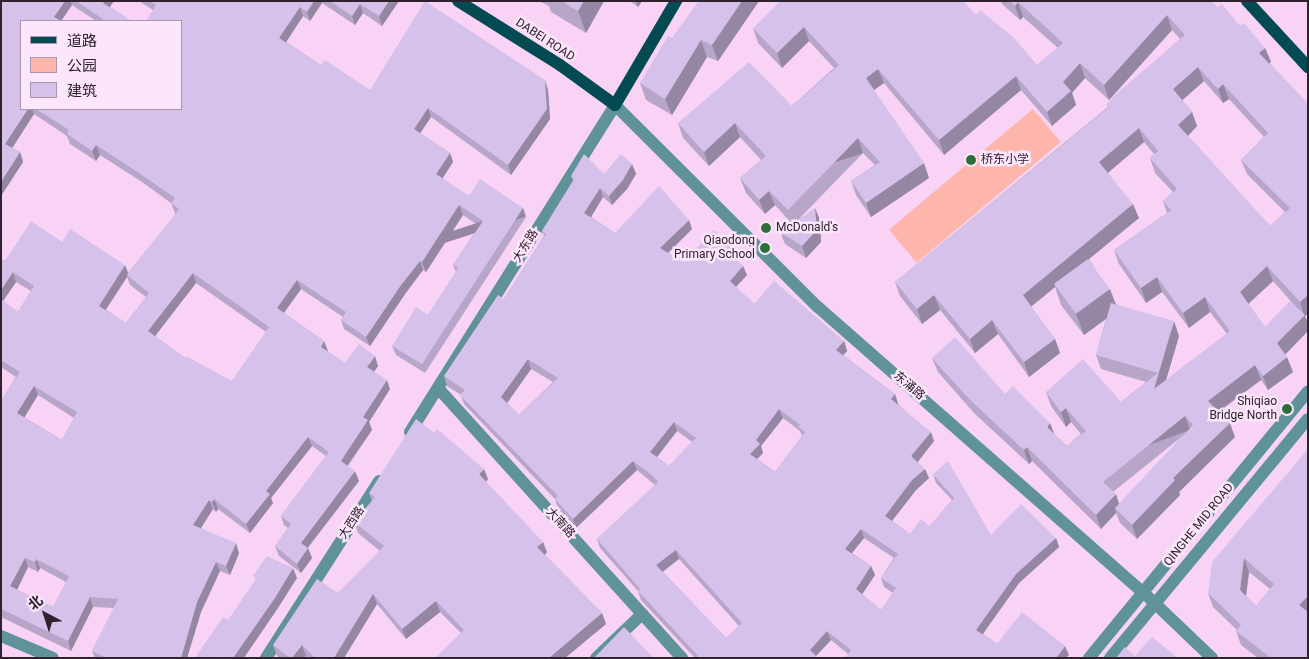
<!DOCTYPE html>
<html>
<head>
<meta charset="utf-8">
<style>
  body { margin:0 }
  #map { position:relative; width:1309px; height:659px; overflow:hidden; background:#f8d3f6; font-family:Roboto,"Noto Sans SC",sans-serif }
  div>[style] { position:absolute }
  .green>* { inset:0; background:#feb5ab; transform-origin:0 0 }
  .minor>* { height:12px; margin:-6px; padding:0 6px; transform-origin:6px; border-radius:6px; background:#5f9299 }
  .major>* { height:12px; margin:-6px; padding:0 6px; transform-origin:6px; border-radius:6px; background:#034a52 }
  .wall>* { inset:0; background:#b7a6c9 }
  .shaded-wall>* { inset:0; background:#9587a4; transform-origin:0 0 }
  .building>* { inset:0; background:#d5c1ea; transform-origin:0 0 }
  .dots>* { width:14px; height:14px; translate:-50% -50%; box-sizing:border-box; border:2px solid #fce6fb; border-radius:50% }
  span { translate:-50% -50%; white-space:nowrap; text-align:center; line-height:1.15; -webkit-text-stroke:5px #fce6fb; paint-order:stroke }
  .street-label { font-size:12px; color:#2f212e }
  .poi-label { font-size:12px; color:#2f212e }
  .left { translate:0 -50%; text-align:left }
  .right { translate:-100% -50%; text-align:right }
  .frame { position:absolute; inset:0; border:2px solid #2f212e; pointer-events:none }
  .legend { position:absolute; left:20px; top:20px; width:162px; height:90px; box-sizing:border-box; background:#fce6fb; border:1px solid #aa97a9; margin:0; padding:6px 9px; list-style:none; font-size:15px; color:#2f212e }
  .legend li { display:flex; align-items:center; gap:10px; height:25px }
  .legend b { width:25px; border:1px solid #aa97a9 }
  .north { position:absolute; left:20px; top:589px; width:50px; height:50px; -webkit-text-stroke:4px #fce6fb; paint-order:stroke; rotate:320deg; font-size:14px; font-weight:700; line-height:20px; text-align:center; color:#2f212e }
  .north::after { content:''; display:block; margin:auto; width:18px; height:22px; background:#2f212e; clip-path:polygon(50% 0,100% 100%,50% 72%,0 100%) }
</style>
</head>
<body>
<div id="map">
  <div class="green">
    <i style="left:1033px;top:109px;width:43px;height:188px;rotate:50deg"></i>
  </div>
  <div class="minor">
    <i style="left:438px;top:388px;width:364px;rotate:47.9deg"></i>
    <i style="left:410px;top:432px;width:386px;rotate:-57.9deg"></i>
    <i style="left:615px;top:105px;width:286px;rotate:44.9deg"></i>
    <i style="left:818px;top:307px;width:434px;rotate:41.3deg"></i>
    <i style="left:1144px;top:593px;width:94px;rotate:43.7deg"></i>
    <i style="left:1px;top:636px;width:56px;rotate:22.9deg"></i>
    <i style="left:266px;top:658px;width:210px;rotate:-57.4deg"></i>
    <i style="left:596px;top:658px;width:64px;rotate:-43.7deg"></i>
    <i style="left:1089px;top:658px;width:345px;rotate:-50.6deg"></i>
    <i style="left:1110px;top:658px;width:310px;rotate:-50.4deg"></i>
  </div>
  <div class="major">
    <i style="left:458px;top:1px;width:120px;rotate:32.1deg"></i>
    <i style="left:560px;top:65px;width:68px;rotate:36deg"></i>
    <i style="left:615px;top:105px;width:121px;rotate:-59.6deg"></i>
    <i style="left:1247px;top:1px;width:90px;rotate:47.3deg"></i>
  </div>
  <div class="wall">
    <i style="clip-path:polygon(evenodd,1px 1px,114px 1px,110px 7px,131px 21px,96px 21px,72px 5px,61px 21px,21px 109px,181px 109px,153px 10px,139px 1px,399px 1px,382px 26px,363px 13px,355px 25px,322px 3px,310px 21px,303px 16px,286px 42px,321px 65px,370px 90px,548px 90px,550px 119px,511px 175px,431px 117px,420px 133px,450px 153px,453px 162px,442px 179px,469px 196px,523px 208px,526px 217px,425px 373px,396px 355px,392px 346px,428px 315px,456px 272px,453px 265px,479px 226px,463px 215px,426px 272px,423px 270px,405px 294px,370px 346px,344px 329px,341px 320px,343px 317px,301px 289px,284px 313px,324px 341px,327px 351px,345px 363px,378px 366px,374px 372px,390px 389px,369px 422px,372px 430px,348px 466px,359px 481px,308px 548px,312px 558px,301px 573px,279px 556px,275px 546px,288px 528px,284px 525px,281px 516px,326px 456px,312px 446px,271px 498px,273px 503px,250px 533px,218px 509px,216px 512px,213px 509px,201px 528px,239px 553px,230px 575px,220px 571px,201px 612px,187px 658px,95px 658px,92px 651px,114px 608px,93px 607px,71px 651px,1px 617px,1px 398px,2px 399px,16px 377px,1px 367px,1px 259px,5px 261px,62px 242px,128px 273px,176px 214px,175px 213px,171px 203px,142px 182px,100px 155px,96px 161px,70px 144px,67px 136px,34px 114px,12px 148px,20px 152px,23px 162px,1px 196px,1px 1px,127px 277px,130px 285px,146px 297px,126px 323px,106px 310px,127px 277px,1px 1px,16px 282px,31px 291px,18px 312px,3px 301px,16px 282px,1px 1px,196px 283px,266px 332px,232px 381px,185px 358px,155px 336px,196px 283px,1px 1px,38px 395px,74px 418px,62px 440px,24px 417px,38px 395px,1px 1px,28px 567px,38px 572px,40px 568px,66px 582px,53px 607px,17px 590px,28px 567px)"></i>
    <i style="clip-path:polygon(539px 1px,604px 1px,586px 33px,551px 12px,549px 6px)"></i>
    <i style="clip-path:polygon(630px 1px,642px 1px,638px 7px)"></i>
    <i style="clip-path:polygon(699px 1px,759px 1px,718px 61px,707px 57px,672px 115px,646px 100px,640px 83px)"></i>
    <i style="clip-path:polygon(evenodd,1001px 1px,1211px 1px,1217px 7px,1240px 26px,1265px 48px,1271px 62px,1269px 63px,1308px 104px,1308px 314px,1305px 316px,1285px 355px,1293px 372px,1268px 390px,1261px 380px,1219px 412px,1235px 437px,1179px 492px,1180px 495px,1137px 539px,1120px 523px,1116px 513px,1101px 529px,1032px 461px,1029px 464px,974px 413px,938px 372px,932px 358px,1005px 394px,1054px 434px,1067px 446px,1081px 434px,1071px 422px,1066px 427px,1051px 406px,1046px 392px,1121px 402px,1146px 382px,1101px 369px,1096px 355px,1106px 319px,1084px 335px,1061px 305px,1055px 287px,1031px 307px,1055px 339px,1060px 353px,1029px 377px,998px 334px,975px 353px,940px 310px,922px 324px,900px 296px,895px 282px,1108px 107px,1107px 104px,1180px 39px,1172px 30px,1109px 100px,1085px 78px,1072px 93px,1076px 105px,1052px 126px,1021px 90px,944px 155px,884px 83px,874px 90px,929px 178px,871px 217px,856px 195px,851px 181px,875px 165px,863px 153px,797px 221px,820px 220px,821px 242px,806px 258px,785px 244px,780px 232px,792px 224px,775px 205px,765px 214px,746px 193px,740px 178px,761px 160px,740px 137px,709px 166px,683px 138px,678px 123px,792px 106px,834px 68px,809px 41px,782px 68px,758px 43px,753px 28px,976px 15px,1037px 65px,1058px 48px,1023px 17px,1020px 20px,1002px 4px,1001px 1px,1204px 81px,1223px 103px,1229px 99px,1264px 137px,1241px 160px,1247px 174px,1285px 212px,1270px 226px,1188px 136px,1197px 126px,1192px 112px,1182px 100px,1204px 81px,1001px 1px,1144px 142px,1154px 154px,1150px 158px,1155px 173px,1173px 192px,1163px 201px,1167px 213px,1114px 250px,1119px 264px,1146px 303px,1162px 292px,1189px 328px,1210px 312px,1227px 334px,1166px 380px,1179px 336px,1116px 304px,1089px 259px,1139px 218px,1108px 173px,1144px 142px,1001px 1px,1273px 281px,1295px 306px,1265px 327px,1248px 304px,1273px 281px,1001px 1px,1185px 434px,1119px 504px,1113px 492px,1185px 434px)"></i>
    <i style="clip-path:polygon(evenodd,632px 164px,636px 174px,627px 189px,612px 205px,603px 197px,591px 217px,615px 233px,692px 229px,668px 253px,683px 262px,732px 247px,735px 256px,734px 258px,743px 266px,747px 275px,736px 287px,754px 304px,844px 341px,847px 351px,843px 355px,895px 394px,898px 404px,934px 441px,918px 462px,929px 478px,916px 490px,892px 521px,910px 534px,930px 526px,952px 500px,936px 483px,933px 474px,991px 535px,1056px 538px,1059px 547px,1019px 583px,983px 634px,997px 644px,1069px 655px,848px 654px,831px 640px,816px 656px,818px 658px,695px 658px,641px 600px,638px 591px,600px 548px,597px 539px,655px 485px,637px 470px,576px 528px,558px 509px,555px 499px,464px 404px,461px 395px,447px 386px,444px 376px,504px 299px,544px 236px,542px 231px,573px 181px,571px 176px,604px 174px,632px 164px,531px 369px,553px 382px,519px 415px,507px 403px,531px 369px,632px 164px,783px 418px,800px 431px,802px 436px,775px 472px,757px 459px,763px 453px,761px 446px,783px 418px,632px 164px,677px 431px,692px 442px,669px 466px,657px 457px,677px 431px,632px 164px,864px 538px,894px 558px,881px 578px,884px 587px,893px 593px,881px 610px,862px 594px,875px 575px,871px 566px,852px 553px,864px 538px,632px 164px,679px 559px,739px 626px,726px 638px,663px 572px,679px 559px)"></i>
    <i style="clip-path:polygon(evenodd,1308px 449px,1308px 658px,1258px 658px,1241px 645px,1236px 631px,1237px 630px,1213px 607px,1208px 593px,1308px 449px,1249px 572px,1270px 589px,1256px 606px,1246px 596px,1249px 572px)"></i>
    <i style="clip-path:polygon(488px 479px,486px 482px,547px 552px,545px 555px,602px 613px,606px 624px,565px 658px,436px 658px,461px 633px,440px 612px,406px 639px,377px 604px,344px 658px,307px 658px,306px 656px,304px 658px,280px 658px,277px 656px,273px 645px,338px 593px,380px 551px,358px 533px,354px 522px,372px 501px,369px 493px)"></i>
  </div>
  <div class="shaded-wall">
    <i style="clip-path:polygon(65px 1px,70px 1px,72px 5px,61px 21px,54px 17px)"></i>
    <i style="clip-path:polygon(104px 1px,114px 1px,106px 12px,103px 3px)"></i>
    <i style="clip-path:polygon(314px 1px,322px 1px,322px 3px,310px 21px,307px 12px)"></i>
    <i style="clip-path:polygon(389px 1px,399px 1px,382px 26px,379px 16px)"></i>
    <i style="clip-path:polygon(584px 1px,604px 1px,586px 33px,578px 11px)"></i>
    <i style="clip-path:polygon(636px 1px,642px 1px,638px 7px)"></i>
    <i style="clip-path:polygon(742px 1px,759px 1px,718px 61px,712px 45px)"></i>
    <i style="clip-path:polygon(1018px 2px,1023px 17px,1020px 20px,1015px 6px)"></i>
    <i style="clip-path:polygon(360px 4px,363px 13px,355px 25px,352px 16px)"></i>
    <i style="clip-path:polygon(300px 7px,303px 16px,283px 47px,279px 38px)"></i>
    <i style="clip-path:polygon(1167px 15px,1172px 30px,1109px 100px,1104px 85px)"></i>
    <i style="clip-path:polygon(804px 27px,809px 41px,782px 68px,777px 53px)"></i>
    <i style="clip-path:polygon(701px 40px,707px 57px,672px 115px,665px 99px)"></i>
    <i style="clip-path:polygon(1265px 48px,1271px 62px,1264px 68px,1259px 53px)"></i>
    <i style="clip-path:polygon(1080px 63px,1085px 78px,1072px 93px,1076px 105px,1052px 126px,1047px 112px,1063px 82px)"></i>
    <i style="clip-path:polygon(1198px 67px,1204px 81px,1178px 104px,1173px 89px)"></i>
    <i style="clip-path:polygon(878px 69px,884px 83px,871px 92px,866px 78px)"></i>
    <i style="clip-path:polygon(1016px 76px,1021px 90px,944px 155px,939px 140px)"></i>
    <i style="clip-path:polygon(545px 80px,548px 90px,550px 119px,511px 175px,508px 165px)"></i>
    <i style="clip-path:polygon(1223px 84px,1229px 99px,1223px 103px,1218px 89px)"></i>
    <i style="clip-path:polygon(428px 108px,431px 117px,417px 138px,414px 129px)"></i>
    <i style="clip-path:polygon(28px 109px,32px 109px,34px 114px,9px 153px,5px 144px)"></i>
    <i style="clip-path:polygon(1192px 112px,1197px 126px,1184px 140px,1178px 125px)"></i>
    <i style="clip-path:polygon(735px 123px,740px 137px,709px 166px,704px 152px)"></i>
    <i style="clip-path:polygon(1139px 128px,1144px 142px,1104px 176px,1099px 162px)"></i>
    <i style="left:858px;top:138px;width:16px;height:100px;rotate:72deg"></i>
    <i style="clip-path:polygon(96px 145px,100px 155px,96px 161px,92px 151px)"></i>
    <i style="clip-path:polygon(20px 152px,23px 162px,1px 196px,1px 182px)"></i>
    <i style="clip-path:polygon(450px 153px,453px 162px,439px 184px,436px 174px)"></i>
    <i style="clip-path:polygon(924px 163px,929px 178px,871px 217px,866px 203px)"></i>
    <i style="clip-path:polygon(632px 164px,636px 174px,627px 189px,612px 205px,609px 196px)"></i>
    <i style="clip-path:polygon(600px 188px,603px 197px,588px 222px,584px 213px)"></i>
    <i style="clip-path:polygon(769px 191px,775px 205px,765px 214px,759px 200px)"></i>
    <i style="clip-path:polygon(1133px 204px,1139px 218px,1056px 286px,1054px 283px,1055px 287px,1028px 309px,1023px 295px)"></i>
    <i style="clip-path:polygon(459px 205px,463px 215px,426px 272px,422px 262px)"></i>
    <i style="left:523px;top:208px;width:9px;height:186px;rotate:72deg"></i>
    <i style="clip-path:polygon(815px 208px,820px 220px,821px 242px,806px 258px,802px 246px)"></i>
    <i style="clip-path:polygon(689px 220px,692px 229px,663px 258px,660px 248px)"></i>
    <i style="clip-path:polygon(732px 247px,735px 256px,731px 261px,727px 252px)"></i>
    <i style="clip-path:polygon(420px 261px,423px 270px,405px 294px,370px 346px,366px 337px,401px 285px)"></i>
    <i style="clip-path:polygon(125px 265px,129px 275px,127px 275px,127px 277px,102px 315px,99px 306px)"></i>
    <i style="clip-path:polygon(743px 266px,747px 275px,733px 290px,730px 281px)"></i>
    <i style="clip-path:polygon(1267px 266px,1273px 281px,1245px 307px,1240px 292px)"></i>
    <i style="clip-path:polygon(13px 272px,16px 282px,1px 304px,1px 290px)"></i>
    <i style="clip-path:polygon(193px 273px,196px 283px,152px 340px,148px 331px)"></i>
    <i style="clip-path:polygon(1157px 277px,1162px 292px,1146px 303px,1141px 288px)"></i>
    <i style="clip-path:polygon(297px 280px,301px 289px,280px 318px,277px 308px)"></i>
    <i style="clip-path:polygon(1110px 289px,1118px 310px,1084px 335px,1076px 314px)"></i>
    <i style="clip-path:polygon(934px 295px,940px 310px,922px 324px,917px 309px)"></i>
    <i style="clip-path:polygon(1308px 295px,1308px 314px,1305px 316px,1308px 323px,1308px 331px,1282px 358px,1277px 343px,1304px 315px,1300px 302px)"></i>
    <i style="clip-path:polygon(1205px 297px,1210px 312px,1189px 328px,1183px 313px)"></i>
    <i style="clip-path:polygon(992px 320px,998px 334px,975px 353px,970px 339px)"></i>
    <i style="clip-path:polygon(1174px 321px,1179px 336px,1159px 404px,1154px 389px)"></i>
    <i style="clip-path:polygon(1055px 339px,1060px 353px,1029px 377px,1024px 362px)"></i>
    <i style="clip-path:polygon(324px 341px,328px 351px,324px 356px,321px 347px)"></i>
    <i style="clip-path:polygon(844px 341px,847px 351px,840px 359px,836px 350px)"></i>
    <i style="clip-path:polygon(375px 356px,378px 366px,371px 376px,367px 367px)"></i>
    <i style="clip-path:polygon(1287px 357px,1293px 372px,1268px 390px,1263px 376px)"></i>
    <i style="clip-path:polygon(528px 359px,531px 369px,505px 406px,501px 397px)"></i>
    <i style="clip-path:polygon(1255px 365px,1261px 380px,1213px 415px,1208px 401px)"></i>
    <i style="clip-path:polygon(387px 380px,390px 389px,369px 422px,372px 430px,344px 470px,341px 461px,363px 417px)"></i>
    <i style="clip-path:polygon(34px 386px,38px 395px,21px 423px,17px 413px)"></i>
    <i style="clip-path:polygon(895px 394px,898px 404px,895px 408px,891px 399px)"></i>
    <i style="clip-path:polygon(1066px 408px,1071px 422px,1066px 427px,1061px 412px)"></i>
    <i style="clip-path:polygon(779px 409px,783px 418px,761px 446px,763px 453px,753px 463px,750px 454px,756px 440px)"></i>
    <i style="left:1185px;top:416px;width:15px;height:105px;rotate:70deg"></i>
    <i style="clip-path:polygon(674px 422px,677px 431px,654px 461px,650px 452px)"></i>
    <i style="clip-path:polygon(1050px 423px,1056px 438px,1047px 427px)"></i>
    <i style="clip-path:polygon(1230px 423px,1235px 437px,1179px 492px,1180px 495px,1137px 539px,1132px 525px,1173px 478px)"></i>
    <i style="clip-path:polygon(931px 432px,934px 441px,915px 465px,911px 456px)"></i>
    <i style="clip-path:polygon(308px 437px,312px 446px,271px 498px,273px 503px,250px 533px,246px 524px,266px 491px)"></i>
    <i style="clip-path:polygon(1027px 447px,1032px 461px,1029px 464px,1024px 450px)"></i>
    <i style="clip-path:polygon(633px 461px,637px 470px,576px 528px,573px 519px)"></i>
    <i style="clip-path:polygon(484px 469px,488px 479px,483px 485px,479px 474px)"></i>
    <i style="clip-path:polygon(925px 469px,929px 478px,916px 490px,888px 526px,885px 516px,912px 480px)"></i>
    <i style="clip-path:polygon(355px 471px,359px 481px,304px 552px,301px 543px)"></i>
    <i style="clip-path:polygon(1116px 494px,1121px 509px,1115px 508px,1116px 513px,1101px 529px,1096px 515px)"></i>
    <i style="clip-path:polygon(214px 499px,218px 509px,216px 512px,212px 502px)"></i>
    <i style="clip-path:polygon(209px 500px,213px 509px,197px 534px,193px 525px)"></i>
    <i style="clip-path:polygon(861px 529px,864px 538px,848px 558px,845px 549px)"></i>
    <i style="clip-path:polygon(1056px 538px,1059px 547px,1019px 583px,979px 639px,976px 630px,1016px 574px)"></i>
    <i style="clip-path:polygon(543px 542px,547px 552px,541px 558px,537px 547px)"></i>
    <i style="clip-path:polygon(236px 543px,239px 553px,230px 575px,226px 566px)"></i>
    <i style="clip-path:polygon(308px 548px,312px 558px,301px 573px,297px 564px)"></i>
    <i style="clip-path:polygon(676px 550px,679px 559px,659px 574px,656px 565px)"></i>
    <i style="clip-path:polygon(25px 558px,28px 567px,14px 596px,10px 586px)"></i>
    <i style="clip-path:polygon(1244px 558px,1249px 572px,1245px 604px,1240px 590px)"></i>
    <i style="clip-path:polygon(36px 559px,40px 568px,38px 572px,35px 562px)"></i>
    <i style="clip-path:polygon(216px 562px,220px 571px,201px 612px,187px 658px,181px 658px,197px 602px)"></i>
    <i style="clip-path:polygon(871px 566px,875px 575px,859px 599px,856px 589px)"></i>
    <i style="clip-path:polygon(293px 568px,297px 578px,278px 608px,244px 658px,233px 658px)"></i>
    <i style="clip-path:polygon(373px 594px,377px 604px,344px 658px,334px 658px)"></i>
    <i style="clip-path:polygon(1308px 596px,1308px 615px,1299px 605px)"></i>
    <i style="clip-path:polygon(90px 597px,93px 607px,71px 651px,68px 641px)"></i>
    <i style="clip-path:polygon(436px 601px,440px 612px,406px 639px,402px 629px)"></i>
    <i style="clip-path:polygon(602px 613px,606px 624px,565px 658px,549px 658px)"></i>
    <i style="clip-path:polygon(827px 631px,831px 640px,814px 658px,810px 650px)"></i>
    <i style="clip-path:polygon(302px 645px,306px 656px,304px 658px,292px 658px)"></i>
    <i style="clip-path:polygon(1065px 646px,1069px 655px,1066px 658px,1056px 658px)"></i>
  </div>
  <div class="building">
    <i style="clip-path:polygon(1px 1px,65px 1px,54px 17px,61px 21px,21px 21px,21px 109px,28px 109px,5px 144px,20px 152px,1px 182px)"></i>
    <i style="clip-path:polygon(76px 1px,104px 1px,103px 3px,131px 21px,102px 21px,103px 19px)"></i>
    <i style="clip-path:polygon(evenodd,150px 1px,314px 1px,307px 12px,300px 7px,279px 38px,321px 65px,325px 60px,370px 90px,425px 1px,545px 80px,547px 109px,508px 165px,428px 108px,414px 129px,450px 153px,436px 174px,469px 196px,480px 179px,523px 208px,422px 364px,392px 346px,416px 307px,428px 315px,458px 268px,453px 265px,483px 221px,459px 205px,422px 262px,420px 261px,401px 285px,366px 337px,341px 320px,346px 312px,297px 280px,277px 308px,324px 341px,321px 347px,345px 363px,359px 344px,375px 356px,367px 367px,387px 380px,363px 417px,368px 420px,341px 461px,355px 471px,301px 543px,308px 548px,297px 564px,275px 546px,291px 524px,281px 516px,329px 452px,308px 437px,266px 491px,270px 494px,246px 524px,214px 499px,212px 502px,209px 500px,193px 525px,236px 543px,226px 566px,216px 562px,197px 602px,181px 658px,106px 658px,92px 651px,118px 599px,90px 597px,68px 641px,1px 609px,1px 398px,2px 399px,20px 372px,1px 360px,1px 299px,18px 312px,34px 286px,13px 272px,1px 290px,1px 259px,5px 261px,31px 221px,62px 242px,70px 229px,125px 265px,99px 306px,126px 323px,149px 293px,127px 275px,179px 209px,171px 203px,175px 198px,139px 173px,96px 145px,92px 151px,67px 134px,69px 130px,36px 109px,181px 109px,181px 21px,146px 21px,156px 5px,150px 1px,193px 273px,269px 327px,232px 381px,186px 356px,185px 358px,148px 331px,193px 273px,150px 1px,34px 386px,77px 412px,62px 440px,17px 413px,34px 386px,150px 1px,25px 558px,35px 562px,36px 559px,69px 576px,53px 607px,10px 586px,25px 558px)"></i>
    <i style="clip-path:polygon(330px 1px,389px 1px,379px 16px,360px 4px,352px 16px)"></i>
    <i style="clip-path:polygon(561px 1px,584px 1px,578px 11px)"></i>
    <i style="clip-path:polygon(699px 1px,742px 1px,712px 45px,701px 40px,665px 99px,640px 83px,668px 36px,672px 38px)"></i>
    <i style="clip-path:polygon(evenodd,780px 1px,963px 1px,976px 15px,980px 10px,1014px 38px,1037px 65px,1063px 43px,1018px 2px,1015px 6px,1010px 1px,1211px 1px,1217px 7px,1222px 4px,1240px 26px,1244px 23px,1265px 48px,1259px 53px,1308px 104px,1308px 295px,1300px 302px,1267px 266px,1240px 292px,1265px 327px,1290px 301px,1305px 315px,1277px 343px,1287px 357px,1263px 376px,1255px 365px,1208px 401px,1230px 423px,1173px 478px,1175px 480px,1132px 525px,1115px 508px,1193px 425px,1185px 416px,1103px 482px,1116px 494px,1096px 515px,1027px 447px,1024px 450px,969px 399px,932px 358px,955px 337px,1005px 394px,1013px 386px,1050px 423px,1047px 427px,1067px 446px,1086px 431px,1066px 408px,1061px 412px,1046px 392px,1083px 359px,1121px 402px,1158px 373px,1096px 355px,1111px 303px,1174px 321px,1154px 389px,1230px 331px,1205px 297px,1183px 313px,1157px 277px,1141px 288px,1114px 250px,1171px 210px,1163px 201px,1177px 189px,1150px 158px,1158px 151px,1139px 128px,1099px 162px,1133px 204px,1023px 295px,1055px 339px,1024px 362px,992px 320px,970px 339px,934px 295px,917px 309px,895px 282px,1109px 107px,1107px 104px,1115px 95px,1185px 35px,1167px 15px,1104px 85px,1080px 63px,1063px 82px,1071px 91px,1047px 112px,1016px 76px,939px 140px,878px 69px,866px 78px,924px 163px,866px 203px,851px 181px,880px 162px,858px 138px,788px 210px,769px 191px,759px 200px,740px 178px,766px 156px,735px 123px,704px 152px,678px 123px,749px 62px,792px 106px,839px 65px,804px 27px,777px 53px,753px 28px,780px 1px,1198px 67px,1218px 89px,1223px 84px,1268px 133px,1241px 160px,1290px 208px,1270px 226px,1178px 125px,1192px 112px,1173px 89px,1198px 67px)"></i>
    <i style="clip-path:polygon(evenodd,584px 154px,604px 174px,621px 154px,632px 164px,623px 180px,609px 196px,600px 188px,584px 213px,615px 233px,659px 186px,689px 220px,660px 248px,683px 262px,714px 230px,732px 247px,727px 252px,743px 266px,730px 281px,754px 304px,774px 281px,844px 341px,836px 350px,895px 394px,891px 399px,931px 432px,911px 456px,925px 469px,912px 480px,885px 516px,910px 534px,921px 519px,930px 526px,954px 498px,933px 474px,948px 461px,991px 535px,1021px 504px,1056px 538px,1016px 574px,976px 630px,997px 644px,1022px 612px,1065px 646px,1056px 658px,845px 658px,851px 650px,827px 631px,810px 650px,818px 658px,696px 658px,698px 656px,638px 591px,640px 589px,597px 539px,658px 482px,653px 476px,633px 461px,573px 519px,555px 499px,558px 496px,460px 395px,465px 390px,444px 376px,498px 295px,504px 299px,546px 234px,542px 231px,574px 179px,571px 176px,584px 154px,528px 359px,558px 378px,519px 415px,501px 397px,528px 359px,584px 154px,779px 409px,800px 425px,798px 427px,805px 432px,775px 472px,750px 454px,760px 444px,756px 440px,779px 409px,584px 154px,674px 422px,696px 438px,669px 466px,650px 452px,674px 422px,584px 154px,861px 529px,898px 554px,881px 578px,896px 588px,881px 610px,856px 589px,871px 566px,845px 549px,861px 529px,584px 154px,676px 550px,742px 623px,726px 638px,656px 565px,676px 550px)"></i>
    <i style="clip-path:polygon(815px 208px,817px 230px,802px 246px,780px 232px)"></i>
    <i style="left:1088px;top:259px;width:37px;height:42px;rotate:54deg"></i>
    <i style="clip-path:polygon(416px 419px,434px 433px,437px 429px,484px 469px,479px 474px,543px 542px,537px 547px,602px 613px,549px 658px,436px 658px,464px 630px,436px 601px,402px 629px,373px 594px,334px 658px,315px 658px,302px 645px,292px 658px,290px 658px,273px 645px,317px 579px,338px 593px,384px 546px,354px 522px,375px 497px,369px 493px)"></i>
    <i style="clip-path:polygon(evenodd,1308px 449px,1308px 596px,1299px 605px,1308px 612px,1308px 658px,1271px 658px,1236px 631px,1241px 625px,1208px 593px,1212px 562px,1308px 449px,1244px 558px,1274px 584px,1256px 606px,1240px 590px,1244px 558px)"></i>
    <i style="clip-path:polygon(267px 556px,293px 568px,275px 598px,233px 658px,223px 658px,221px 656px,220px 658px,195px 658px,223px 617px,228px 620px,256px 579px,253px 576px)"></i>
    <i style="clip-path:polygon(624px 627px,654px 658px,594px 658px)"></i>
    <i style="clip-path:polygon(1152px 637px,1178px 658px,1116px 658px,1125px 647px,1135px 656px)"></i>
  </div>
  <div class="dots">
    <i style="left:971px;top:160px;background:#2c6f3a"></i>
    <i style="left:766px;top:228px;background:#2c6f3a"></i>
    <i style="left:765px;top:248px;background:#2c6f3a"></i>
    <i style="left:1287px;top:409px;background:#2c6f3a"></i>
  </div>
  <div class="street-label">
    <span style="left:545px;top:40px;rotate:33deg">DABEI ROAD</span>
    <span style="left:526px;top:246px;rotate:-58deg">大东路</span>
    <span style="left:909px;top:386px;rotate:41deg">东涌路</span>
    <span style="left:352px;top:523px;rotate:-57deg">大西路</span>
    <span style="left:560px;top:523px;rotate:48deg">大南路</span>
    <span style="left:1199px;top:525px;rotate:-51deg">QINGHE MID ROAD</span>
  </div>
  <div class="poi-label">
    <span class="left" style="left:981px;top:160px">桥东小学</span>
    <span class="left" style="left:776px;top:228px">McDonald's</span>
    <span class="right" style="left:755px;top:248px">Qiaodong<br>Primary School</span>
    <span class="right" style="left:1277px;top:409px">Shiqiao<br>Bridge North</span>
  </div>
  <div class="frame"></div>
  <ul class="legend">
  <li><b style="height:6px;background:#034a52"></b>道路</li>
  <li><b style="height:14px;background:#feb5ab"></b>公园</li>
  <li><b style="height:14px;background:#d5c1ea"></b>建筑</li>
  </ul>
  <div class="north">北</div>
</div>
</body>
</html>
